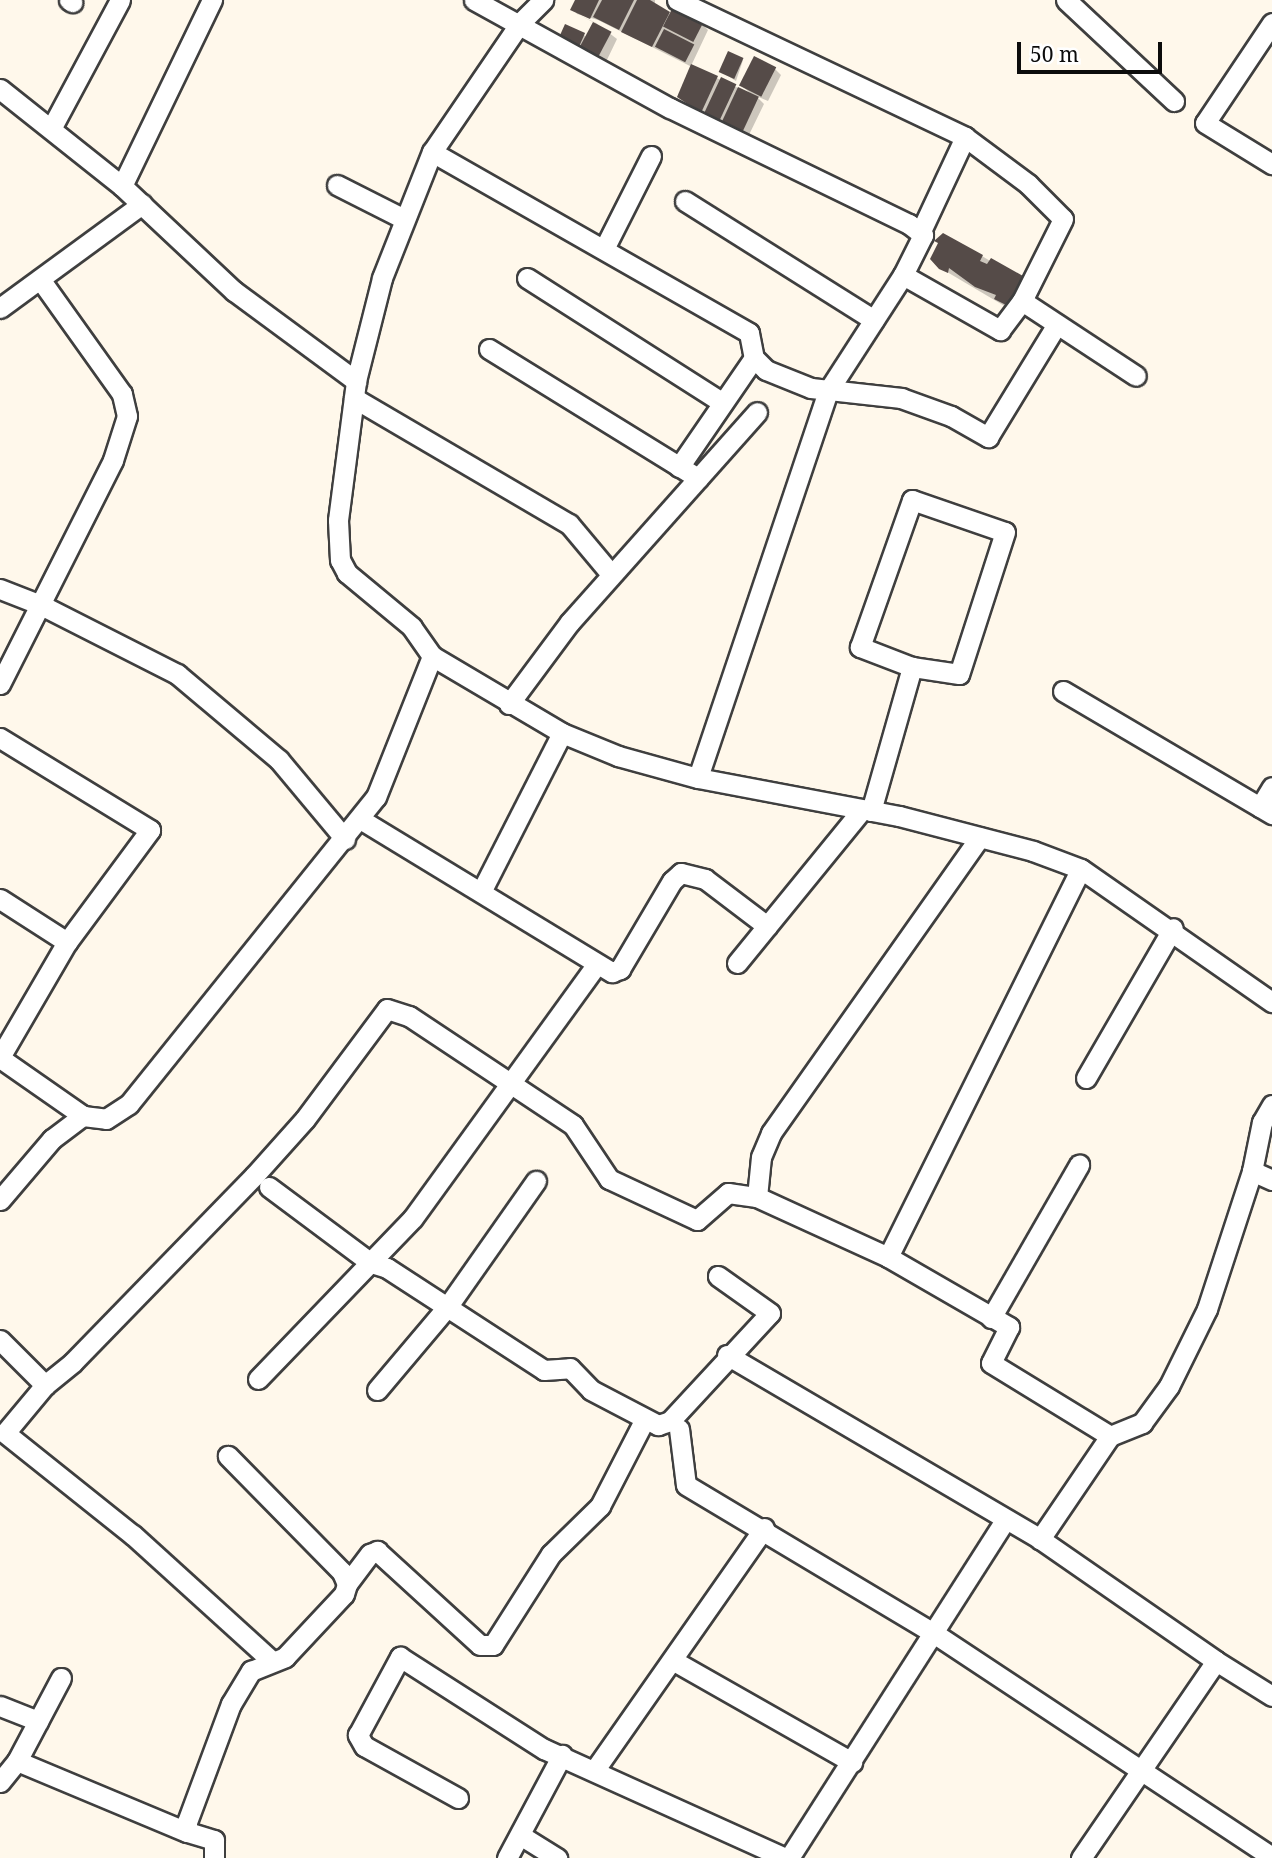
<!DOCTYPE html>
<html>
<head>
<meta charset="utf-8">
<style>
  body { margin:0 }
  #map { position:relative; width:1272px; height:1858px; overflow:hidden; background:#fff8eb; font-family:"Noto Serif",serif }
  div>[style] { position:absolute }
  .shadow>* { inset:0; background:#0003 }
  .building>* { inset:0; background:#554b48; transform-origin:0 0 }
  .roads { filter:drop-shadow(2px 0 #3f3f3f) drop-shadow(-2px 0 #3f3f3f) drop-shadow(0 2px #3f3f3f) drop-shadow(0 -2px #3f3f3f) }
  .minor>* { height:19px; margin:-9.5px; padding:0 9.5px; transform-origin:9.5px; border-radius:9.5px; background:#fff }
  span { translate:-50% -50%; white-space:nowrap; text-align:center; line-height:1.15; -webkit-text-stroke:7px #fff; paint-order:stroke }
  .scale { position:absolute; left:1017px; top:42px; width:145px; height:32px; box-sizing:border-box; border:4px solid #0c0c0c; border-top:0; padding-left:9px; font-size:21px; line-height:24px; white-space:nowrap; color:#0c0c0c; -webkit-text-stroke:5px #fff; paint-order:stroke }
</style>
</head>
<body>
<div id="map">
  <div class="shadow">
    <i style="clip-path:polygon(577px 0,655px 0,655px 6px,671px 16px,674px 10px,702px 24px,708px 30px,691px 66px,751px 94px,741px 85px,755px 58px,775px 69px,781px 75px,768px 101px,756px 96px,764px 104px,747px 139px,679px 96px,692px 67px,598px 20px,577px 14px,573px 9px)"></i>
    <i style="clip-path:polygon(579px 15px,596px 23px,617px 39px,605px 64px,563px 41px,584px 35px,587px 38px,595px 23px)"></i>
    <i style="clip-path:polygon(743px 60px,736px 81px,720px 71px)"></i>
    <i style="clip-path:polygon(982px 256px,1039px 291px,1028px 315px,1018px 314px,942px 269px)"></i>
  </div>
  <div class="building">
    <i style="clip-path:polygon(575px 0,599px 0,590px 19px,570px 10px)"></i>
    <i style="clip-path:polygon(602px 0,634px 0,619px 30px,593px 17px)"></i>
    <i style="clip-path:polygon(637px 0,650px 0,670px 12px,652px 47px,621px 32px)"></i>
    <i style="left:673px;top:7px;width:34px;height:22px;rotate:27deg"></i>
    <i style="left:593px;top:22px;width:21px;height:31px;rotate:28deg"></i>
    <i style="left:565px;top:24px;width:22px;height:17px;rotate:24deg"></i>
    <i style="left:664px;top:29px;width:34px;height:20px;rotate:27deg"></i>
    <i style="left:728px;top:51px;width:17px;height:23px;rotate:24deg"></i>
    <i style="left:754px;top:56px;width:25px;height:33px;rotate:27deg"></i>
    <i style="clip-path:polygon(691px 64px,718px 76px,701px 113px,677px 97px)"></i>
    <i style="left:721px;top:77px;width:17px;height:40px;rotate:25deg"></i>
    <i style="left:738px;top:87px;width:23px;height:41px;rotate:25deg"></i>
    <i style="clip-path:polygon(943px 233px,983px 255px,980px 261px,987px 264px,991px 258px,1030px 280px,1008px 306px,994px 299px,996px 295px,975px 287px,949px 268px,948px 273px,939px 269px,930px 259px,938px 243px,934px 241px)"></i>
  </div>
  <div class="roads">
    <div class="minor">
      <i style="left:69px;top:0;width:4px;rotate:34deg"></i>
      <i style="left:474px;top:0;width:224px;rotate:28.9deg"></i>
      <i style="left:670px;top:108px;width:266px;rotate:25.9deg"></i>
      <i style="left:909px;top:224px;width:18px;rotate:38deg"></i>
      <i style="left:923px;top:235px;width:45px;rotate:116.6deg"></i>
      <i style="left:903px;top:275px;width:138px;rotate:122.9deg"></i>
      <i style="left:828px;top:391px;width:408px;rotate:108.6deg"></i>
      <i style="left:677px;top:0;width:319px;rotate:25.4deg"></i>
      <i style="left:965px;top:137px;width:79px;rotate:36.7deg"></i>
      <i style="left:1028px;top:184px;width:49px;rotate:45deg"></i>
      <i style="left:1063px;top:219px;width:92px;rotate:116.6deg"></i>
      <i style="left:1022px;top:301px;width:136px;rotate:33.3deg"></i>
      <i style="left:1066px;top:0;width:148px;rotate:43.1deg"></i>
      <i style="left:1272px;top:23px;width:120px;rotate:123.8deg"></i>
      <i style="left:1205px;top:123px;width:79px;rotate:31.5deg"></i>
      <i style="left:0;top:89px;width:156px;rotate:38.5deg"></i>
      <i style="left:122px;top:186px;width:154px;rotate:43.2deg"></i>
      <i style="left:234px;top:291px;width:152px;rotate:36.4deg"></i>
      <i style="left:52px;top:127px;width:144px;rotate:-61.8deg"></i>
      <i style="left:432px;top:152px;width:365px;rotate:29.7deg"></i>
      <i style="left:749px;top:333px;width:25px;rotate:79deg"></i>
      <i style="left:754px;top:358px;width:17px;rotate:45deg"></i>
      <i style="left:766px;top:370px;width:48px;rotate:21.8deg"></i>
      <i style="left:811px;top:388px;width:91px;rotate:6.3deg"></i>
      <i style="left:901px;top:398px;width:53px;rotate:19.8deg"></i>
      <i style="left:951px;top:416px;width:43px;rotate:29.6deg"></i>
      <i style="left:988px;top:437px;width:132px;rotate:-58.6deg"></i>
      <i style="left:337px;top:185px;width:73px;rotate:26.9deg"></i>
      <i style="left:122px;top:186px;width:207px;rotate:-64.2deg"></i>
      <i style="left:685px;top:201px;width:223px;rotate:32.2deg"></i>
      <i style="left:921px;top:231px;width:104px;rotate:-64.9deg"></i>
      <i style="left:605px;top:247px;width:102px;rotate:-63.2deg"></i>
      <i style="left:903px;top:275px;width:112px;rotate:29.6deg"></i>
      <i style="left:1000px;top:330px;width:36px;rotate:-53deg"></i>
      <i style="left:527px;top:278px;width:232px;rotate:32.5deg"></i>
      <i style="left:0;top:308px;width:176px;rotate:-36.2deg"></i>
      <i style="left:489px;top:349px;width:246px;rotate:31.7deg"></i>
      <i style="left:354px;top:398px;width:249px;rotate:30.4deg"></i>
      <i style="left:569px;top:524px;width:65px;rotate:50deg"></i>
      <i style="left:679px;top:467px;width:132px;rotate:-55.5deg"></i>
      <i style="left:0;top:589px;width:44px;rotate:21.3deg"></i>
      <i style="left:41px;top:605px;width:153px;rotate:26.9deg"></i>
      <i style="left:177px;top:674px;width:133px;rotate:40.1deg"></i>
      <i style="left:279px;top:760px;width:103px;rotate:50.1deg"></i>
      <i style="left:432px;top:656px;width:151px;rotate:30.6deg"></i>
      <i style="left:562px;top:733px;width:61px;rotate:22.3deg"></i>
      <i style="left:618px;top:756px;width:83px;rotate:15.4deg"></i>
      <i style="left:698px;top:778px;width:205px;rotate:10.7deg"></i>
      <i style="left:899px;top:816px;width:138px;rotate:14.6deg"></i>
      <i style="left:1033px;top:851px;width:51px;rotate:20.6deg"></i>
      <i style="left:1081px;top:869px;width:233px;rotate:34.9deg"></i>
      <i style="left:0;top:684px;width:251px;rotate:-63.2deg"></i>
      <i style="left:113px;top:460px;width:46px;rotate:-72.3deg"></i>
      <i style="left:127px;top:416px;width:23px;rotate:-103deg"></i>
      <i style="left:122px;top:394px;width:141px;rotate:-125.5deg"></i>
      <i style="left:1063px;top:691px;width:243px;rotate:30.5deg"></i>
      <i style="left:509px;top:704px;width:102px;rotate:-53.4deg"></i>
      <i style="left:570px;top:622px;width:281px;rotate:-48.3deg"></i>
      <i style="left:0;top:738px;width:176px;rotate:31.5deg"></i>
      <i style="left:150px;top:830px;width:139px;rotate:126.5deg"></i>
      <i style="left:67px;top:942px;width:133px;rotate:120.2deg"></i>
      <i style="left:1260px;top:807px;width:23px;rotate:-59deg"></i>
      <i style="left:871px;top:811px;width:150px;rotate:-74.1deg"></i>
      <i style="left:912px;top:667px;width:56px;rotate:-159deg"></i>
      <i style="left:860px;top:647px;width:156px;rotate:-70.5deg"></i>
      <i style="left:912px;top:500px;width:98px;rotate:19deg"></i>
      <i style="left:1005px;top:532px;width:149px;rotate:107.9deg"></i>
      <i style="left:959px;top:674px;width:48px;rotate:-171.5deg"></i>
      <i style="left:360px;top:819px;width:295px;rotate:31.3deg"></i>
      <i style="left:612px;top:972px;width:9px;rotate:-21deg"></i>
      <i style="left:620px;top:969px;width:102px;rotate:-59.4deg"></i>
      <i style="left:672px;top:881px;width:12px;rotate:-42deg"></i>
      <i style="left:681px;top:873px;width:25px;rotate:14deg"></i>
      <i style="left:705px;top:879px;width:78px;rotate:37.2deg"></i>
      <i style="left:482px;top:890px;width:176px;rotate:-63deg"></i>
      <i style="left:0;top:899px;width:80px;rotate:32.7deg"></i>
      <i style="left:737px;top:963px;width:198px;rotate:-50.8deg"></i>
      <i style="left:0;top:1058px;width:101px;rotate:34.9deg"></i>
      <i style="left:1086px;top:1078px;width:173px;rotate:-59.9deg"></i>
      <i style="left:1272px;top:1105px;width:20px;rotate:120deg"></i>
      <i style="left:1262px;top:1122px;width:50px;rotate:101.5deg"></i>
      <i style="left:1252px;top:1171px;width:22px;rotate:24deg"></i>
      <i style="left:269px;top:1187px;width:127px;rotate:36.7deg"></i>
      <i style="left:371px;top:1263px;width:17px;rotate:17deg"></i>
      <i style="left:387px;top:1268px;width:187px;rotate:33deg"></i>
      <i style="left:544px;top:1370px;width:26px;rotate:-4deg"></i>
      <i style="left:570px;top:1368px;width:30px;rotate:46deg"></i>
      <i style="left:591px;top:1390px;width:76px;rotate:27.6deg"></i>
      <i style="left:658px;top:1425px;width:13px;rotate:-18deg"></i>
      <i style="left:670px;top:1421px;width:147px;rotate:-47.2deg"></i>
      <i style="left:770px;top:1313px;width:64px;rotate:-144.6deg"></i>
      <i style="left:757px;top:1197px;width:40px;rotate:-84.3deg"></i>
      <i style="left:761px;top:1157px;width:26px;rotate:-67deg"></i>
      <i style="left:771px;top:1133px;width:362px;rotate:-54.8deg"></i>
      <i style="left:0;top:1200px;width:80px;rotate:-49.6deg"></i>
      <i style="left:52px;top:1139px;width:39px;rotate:-37deg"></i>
      <i style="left:83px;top:1116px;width:23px;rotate:7deg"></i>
      <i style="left:106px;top:1119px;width:27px;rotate:-33deg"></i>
      <i style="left:129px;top:1104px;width:394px;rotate:-51.2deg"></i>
      <i style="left:376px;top:797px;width:152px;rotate:-68.3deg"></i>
      <i style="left:432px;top:656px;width:35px;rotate:-125deg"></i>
      <i style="left:412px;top:627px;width:85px;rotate:-140.3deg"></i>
      <i style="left:347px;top:573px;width:15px;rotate:-118deg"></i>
      <i style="left:340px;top:560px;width:40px;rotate:-92.9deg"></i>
      <i style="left:338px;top:520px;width:140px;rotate:-82.6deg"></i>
      <i style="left:356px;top:381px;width:106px;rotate:-75.8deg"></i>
      <i style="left:382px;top:278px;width:136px;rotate:-68.4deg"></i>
      <i style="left:432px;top:152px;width:156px;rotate:-55.7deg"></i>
      <i style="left:520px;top:23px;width:33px;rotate:-45deg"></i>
      <i style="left:888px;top:1257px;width:433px;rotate:-63.6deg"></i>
      <i style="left:991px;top:1318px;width:177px;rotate:-60.1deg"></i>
      <i style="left:0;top:1340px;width:64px;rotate:45deg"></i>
      <i style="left:45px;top:1385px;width:62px;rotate:129.8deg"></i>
      <i style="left:5px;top:1433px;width:164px;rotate:38.6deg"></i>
      <i style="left:133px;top:1535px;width:188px;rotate:42.2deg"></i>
      <i style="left:727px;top:1355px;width:363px;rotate:30.4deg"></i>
      <i style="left:1040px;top:1539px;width:214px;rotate:34.7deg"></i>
      <i style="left:1216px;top:1661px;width:239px;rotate:124.4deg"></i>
      <i style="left:258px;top:1379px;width:223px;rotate:-46.1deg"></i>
      <i style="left:413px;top:1218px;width:312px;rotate:-54.1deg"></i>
      <i style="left:45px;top:1385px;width:36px;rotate:-39deg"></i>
      <i style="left:73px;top:1362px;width:260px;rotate:-45.8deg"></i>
      <i style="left:254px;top:1176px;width:76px;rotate:-48.2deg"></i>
      <i style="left:305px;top:1119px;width:137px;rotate:-53.3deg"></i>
      <i style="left:387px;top:1009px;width:23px;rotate:18deg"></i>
      <i style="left:409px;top:1016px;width:197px;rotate:33.6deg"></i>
      <i style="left:573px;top:1125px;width:65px;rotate:56.3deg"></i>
      <i style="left:609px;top:1179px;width:97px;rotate:25deg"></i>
      <i style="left:697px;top:1220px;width:41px;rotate:-41.1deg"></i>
      <i style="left:728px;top:1193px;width:29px;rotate:8deg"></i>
      <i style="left:757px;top:1197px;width:144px;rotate:24.6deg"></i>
      <i style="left:888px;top:1257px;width:140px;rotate:30deg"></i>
      <i style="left:1009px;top:1327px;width:40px;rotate:116.6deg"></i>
      <i style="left:991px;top:1363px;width:140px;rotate:31.5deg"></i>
      <i style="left:1110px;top:1436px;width:125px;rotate:124.2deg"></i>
      <i style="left:377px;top:1390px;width:110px;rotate:-49.8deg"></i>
      <i style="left:448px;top:1306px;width:153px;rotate:-54.9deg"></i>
      <i style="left:679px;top:1429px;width:56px;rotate:82.9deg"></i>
      <i style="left:686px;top:1485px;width:290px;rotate:30.9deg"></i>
      <i style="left:935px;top:1634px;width:404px;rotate:33.5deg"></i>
      <i style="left:1110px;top:1436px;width:35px;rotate:-22deg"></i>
      <i style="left:1142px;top:1423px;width:46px;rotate:-53.9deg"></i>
      <i style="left:1169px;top:1386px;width:86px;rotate:-63.7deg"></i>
      <i style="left:1207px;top:1309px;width:145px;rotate:-71.9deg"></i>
      <i style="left:347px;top:1584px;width:38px;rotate:-53deg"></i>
      <i style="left:370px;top:1554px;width:8px;rotate:-23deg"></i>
      <i style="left:377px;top:1551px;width:139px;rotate:42.4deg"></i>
      <i style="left:480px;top:1645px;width:13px"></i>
      <i style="left:493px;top:1645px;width:108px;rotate:-57.5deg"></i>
      <i style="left:551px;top:1554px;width:69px;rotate:-44.4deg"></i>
      <i style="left:600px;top:1506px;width:98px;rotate:-62.7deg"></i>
      <i style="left:674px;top:1661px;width:205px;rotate:29.6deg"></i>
      <i style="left:1216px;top:1661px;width:66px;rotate:32deg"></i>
      <i style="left:0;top:1706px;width:41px;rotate:21.5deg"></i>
      <i style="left:17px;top:1761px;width:184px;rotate:22.7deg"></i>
      <i style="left:596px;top:1768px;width:293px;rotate:-55deg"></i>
      <i style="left:0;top:1782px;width:27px;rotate:-51deg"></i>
      <i style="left:17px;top:1761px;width:94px;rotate:-62.1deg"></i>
      <i style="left:458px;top:1798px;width:107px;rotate:-151deg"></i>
      <i style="left:364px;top:1746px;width:13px;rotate:-119deg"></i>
      <i style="left:358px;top:1735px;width:89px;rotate:-61.7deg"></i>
      <i style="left:400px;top:1657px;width:171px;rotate:32.6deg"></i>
      <i style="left:544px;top:1749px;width:265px;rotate:24.3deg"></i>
      <i style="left:520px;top:1835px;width:44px;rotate:31.9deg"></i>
      <i style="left:214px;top:1858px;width:18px;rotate:-90deg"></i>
      <i style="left:214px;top:1840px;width:28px;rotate:-163deg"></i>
      <i style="left:187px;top:1832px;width:10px;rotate:-90deg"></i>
      <i style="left:187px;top:1822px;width:126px;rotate:-69.6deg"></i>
      <i style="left:231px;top:1704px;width:39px;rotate:-59deg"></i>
      <i style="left:251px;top:1671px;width:37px;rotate:-22deg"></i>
      <i style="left:285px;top:1657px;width:86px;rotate:-46.9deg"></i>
      <i style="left:344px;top:1594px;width:10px;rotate:-73deg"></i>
      <i style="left:347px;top:1584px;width:13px;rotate:-113deg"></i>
      <i style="left:342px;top:1572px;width:163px;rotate:-134.5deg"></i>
      <i style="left:507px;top:1858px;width:117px;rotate:-61.9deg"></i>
      <i style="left:789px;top:1858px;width:401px;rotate:-57.4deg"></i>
    </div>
  </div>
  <div class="scale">50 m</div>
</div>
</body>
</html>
